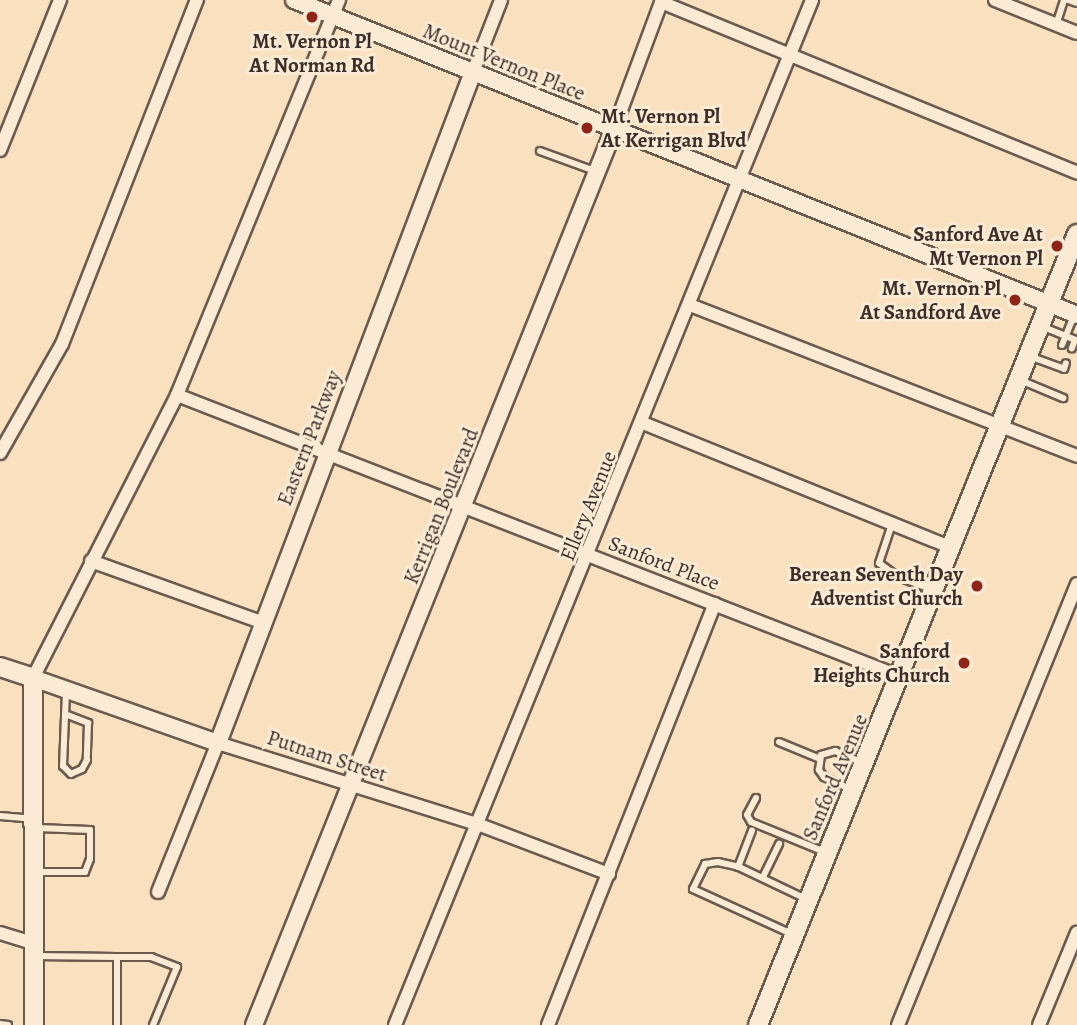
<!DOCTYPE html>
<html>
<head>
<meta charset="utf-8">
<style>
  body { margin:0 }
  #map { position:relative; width:1077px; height:1025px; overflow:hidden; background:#f9e0bf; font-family:Alegreya,serif }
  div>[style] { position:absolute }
  .roads { filter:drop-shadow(2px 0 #6b5a4e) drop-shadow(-2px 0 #6b5a4e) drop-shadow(0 2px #6b5a4e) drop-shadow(0 -2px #6b5a4e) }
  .service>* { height:6px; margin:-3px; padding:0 3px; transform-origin:3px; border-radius:3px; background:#fbebd5 }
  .minor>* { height:12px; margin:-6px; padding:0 6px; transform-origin:6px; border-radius:6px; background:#fbebd5 }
  .tertiary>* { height:16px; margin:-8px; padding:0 8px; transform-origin:8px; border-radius:8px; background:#fbebd5 }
  .secondary>* { height:18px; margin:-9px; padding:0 9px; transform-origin:9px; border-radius:9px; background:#fbebd5 }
  .dots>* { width:19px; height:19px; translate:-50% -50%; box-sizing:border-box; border:4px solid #fbebd5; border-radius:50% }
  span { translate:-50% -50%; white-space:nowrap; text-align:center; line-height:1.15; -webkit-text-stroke:6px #fbebd5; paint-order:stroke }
  .poi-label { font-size:21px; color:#3c2e29; font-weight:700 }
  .left { translate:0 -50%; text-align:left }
  .right { translate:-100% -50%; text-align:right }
  .street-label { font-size:21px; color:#3c2e29 }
</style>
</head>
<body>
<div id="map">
  <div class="roads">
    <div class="service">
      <i style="left:1068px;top:0;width:9px;rotate:18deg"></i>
      <i style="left:1056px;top:25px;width:26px;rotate:-72deg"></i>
      <i style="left:540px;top:151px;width:59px;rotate:20deg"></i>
      <i style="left:1041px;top:326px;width:37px;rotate:22deg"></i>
      <i style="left:1075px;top:340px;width:9px;rotate:111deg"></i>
      <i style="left:1062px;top:345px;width:31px;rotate:-68deg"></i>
      <i style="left:1029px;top:356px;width:37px;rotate:20deg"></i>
      <i style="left:1064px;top:369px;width:6px;rotate:-72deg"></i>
      <i style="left:1020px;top:380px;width:47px;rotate:22.7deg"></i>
      <i style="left:892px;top:524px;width:41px;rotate:108.4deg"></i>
      <i style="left:879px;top:563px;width:24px;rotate:36deg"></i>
      <i style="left:898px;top:577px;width:37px;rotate:20deg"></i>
      <i style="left:65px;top:714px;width:25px;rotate:21deg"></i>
      <i style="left:88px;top:723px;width:37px;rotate:92deg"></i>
      <i style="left:87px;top:760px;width:10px;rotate:119deg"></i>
      <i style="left:82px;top:769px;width:12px;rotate:156deg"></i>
      <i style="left:71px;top:774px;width:11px;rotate:-135deg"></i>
      <i style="left:63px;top:766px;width:74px;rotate:-87.7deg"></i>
      <i style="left:779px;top:742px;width:44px;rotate:22.5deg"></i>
      <i style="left:850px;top:789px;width:29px;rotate:-155deg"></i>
      <i style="left:824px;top:777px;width:9px;rotate:-126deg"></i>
      <i style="left:819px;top:770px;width:15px;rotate:-82deg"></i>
      <i style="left:821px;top:755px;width:15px;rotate:-16deg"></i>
      <i style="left:835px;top:751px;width:30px;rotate:23deg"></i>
      <i style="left:756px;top:798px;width:19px;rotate:118deg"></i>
      <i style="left:747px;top:815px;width:8px;rotate:60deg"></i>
      <i style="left:751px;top:822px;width:80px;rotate:22.1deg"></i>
      <i style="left:0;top:816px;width:32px;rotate:5deg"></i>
      <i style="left:738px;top:867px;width:39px;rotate:-69deg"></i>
      <i style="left:37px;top:872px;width:48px"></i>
      <i style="left:85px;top:872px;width:14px;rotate:-69deg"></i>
      <i style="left:90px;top:859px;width:29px;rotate:-90deg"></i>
      <i style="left:90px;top:830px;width:53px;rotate:-177.8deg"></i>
      <i style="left:763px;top:877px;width:37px;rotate:-64deg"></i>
      <i style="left:794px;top:935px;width:111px;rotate:-155.5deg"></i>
      <i style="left:693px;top:889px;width:28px;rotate:-64deg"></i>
      <i style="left:705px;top:864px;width:13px;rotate:-9deg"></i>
      <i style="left:718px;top:862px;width:22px;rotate:13deg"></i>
      <i style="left:739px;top:867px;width:74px;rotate:25.5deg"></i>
      <i style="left:34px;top:956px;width:83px;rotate:0.7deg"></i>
      <i style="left:117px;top:957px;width:68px;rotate:90deg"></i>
      <i style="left:117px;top:957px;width:34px"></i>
      <i style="left:151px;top:957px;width:28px;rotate:21deg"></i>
      <i style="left:177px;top:967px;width:63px;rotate:112.5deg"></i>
      <i style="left:0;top:1024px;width:8px;rotate:7deg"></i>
    </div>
    <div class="minor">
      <i style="left:995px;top:0;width:88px;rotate:21.9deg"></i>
      <i style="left:661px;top:2px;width:450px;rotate:22.3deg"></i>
      <i style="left:473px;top:72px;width:77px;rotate:-68.7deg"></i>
      <i style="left:614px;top:129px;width:138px;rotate:-69.6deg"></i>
      <i style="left:0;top:150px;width:162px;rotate:-68.2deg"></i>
      <i style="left:690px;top:305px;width:415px;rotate:21.3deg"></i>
      <i style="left:177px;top:395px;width:777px;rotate:21.28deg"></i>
      <i style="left:643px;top:423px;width:331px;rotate:22deg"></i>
      <i style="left:0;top:453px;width:125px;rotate:-60.4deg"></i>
      <i style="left:62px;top:344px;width:370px;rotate:-68.6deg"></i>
      <i style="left:91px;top:561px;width:181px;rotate:19.7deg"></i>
      <i style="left:33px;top:678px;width:318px;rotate:-63deg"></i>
      <i style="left:177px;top:395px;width:427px;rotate:-67.7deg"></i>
      <i style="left:158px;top:892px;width:161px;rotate:-68.1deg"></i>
      <i style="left:218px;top:743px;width:275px;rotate:17.4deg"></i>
      <i style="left:480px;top:825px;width:138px;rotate:20.8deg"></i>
      <i style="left:0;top:933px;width:34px;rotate:17deg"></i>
      <i style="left:395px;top:1025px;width:1107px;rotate:-67.86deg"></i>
      <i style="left:548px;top:1025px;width:453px;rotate:-68.4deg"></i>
      <i style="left:898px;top:1025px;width:476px;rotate:-67.9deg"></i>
      <i style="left:1039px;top:1025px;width:100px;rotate:-67.6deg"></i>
    </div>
    <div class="tertiary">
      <i style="left:294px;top:0;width:844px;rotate:21.91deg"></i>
      <i style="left:33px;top:678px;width:196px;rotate:19.4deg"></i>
      <i style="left:218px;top:743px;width:718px;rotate:-69.19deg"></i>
      <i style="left:254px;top:1025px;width:966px;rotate:-68.11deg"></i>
    </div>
    <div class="secondary">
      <i style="left:0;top:667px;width:35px;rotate:18deg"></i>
      <i style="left:33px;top:678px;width:347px;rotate:89.8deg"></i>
      <i style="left:758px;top:1025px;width:853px;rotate:-68.04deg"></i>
    </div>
  </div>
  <div class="dots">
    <i style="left:312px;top:17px;background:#8f2418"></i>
    <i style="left:587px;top:128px;background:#8f2418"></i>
    <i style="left:1057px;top:246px;background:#8f2418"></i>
    <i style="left:1015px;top:300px;background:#8f2418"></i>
    <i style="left:977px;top:586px;background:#8f2418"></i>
    <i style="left:964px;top:663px;background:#8f2418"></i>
  </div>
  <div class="poi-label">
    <span style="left:312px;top:53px">Mt. Vernon Pl<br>At Norman Rd</span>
    <span class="left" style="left:601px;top:128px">Mt. Vernon Pl<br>At Kerrigan Blvd</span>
    <span class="right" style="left:1043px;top:246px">Sanford Ave At<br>Mt Vernon Pl</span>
    <span class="right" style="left:1001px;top:300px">Mt. Vernon Pl<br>At Sandford Ave</span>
    <span class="right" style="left:963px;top:586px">Berean Seventh Day<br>Adventist Church</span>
    <span class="right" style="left:950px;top:663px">Sanford<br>Heights Church</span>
  </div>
  <div class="street-label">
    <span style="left:504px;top:62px;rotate:22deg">Mount Vernon Place</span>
    <span style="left:309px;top:438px;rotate:-69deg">Eastern Parkway</span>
    <span style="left:441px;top:506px;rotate:-68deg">Kerrigan Boulevard</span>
    <span style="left:588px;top:506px;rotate:-68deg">Ellery Avenue</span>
    <span style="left:664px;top:563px;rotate:21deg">Sanford Place</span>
    <span style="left:327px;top:756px;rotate:18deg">Putnam Street</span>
    <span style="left:835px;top:777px;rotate:-67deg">Sanford Avenue</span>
  </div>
</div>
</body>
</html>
